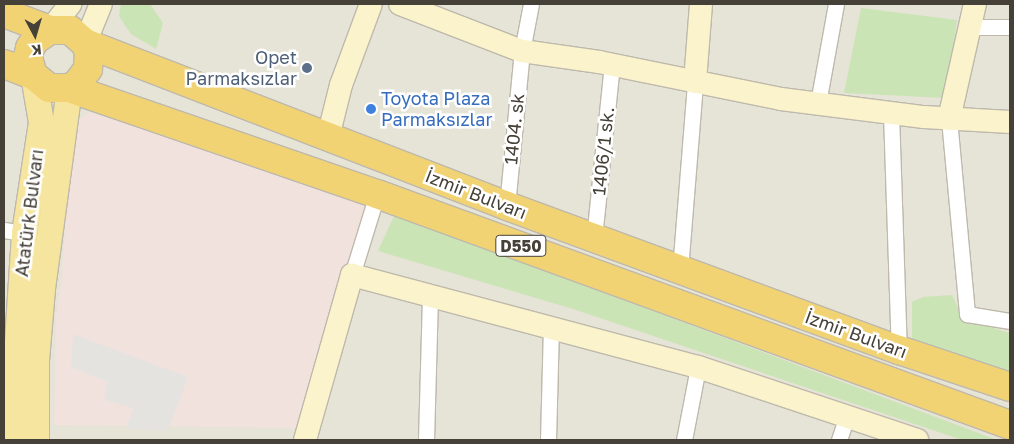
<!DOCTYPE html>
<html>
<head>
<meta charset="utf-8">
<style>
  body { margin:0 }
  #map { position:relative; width:1014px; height:444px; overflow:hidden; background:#f3f1e9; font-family:"Golos Text",sans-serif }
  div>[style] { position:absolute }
  .residential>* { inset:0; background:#e6e3d7; transform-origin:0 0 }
  .medical>* { inset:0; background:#f2e2dd }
  .green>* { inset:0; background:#cbe4b5 }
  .parking>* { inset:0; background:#e5e3e0 }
  .roads { filter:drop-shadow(1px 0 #beb9ac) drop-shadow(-1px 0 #beb9ac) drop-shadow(0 1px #beb9ac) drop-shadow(0 -1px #beb9ac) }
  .street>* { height:15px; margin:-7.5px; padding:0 7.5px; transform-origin:7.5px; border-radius:7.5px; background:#fff }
  .secondary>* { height:22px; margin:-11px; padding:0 11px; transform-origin:11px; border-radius:11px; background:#faf3cb }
  .primary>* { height:25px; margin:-12.5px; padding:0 12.5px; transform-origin:12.5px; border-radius:12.5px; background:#f6e59e }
  .highway>* { height:28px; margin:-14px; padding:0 14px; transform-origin:14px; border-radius:14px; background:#f2d374 }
  .dots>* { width:14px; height:14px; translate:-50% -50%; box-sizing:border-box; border:2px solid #fff; border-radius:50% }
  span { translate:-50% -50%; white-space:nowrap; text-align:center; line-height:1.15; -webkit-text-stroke:5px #fff; paint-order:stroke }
  .shield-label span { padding:1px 4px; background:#fff; border:1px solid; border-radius:4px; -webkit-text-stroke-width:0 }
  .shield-label { font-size:16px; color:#464138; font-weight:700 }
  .service-label { font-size:18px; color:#4e5e75 }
  .right { translate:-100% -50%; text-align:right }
  .shop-label { font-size:18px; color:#366cbe }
  .left { translate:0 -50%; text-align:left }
  .street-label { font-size:18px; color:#464138 }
  .frame { position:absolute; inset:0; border:5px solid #464138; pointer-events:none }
  .north { position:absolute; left:10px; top:10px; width:50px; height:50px; -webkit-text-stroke:4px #fff; paint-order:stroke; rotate:174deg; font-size:14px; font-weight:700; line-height:20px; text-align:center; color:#464138 }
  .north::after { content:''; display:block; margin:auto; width:18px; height:22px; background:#464138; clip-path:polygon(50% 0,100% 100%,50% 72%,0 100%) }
</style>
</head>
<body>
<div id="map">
  <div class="residential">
    <i style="left:4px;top:4px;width:1006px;height:436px"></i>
  </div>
  <div class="medical">
    <i style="clip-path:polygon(89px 112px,367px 201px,304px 428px,54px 425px,56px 318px,62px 278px,71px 125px)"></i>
  </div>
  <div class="green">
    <i style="clip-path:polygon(121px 4px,150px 4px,163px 23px,156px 49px,131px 34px,119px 16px)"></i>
    <i style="clip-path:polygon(861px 8px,957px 20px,946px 98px,844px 93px)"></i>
    <i style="clip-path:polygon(395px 214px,997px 440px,962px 440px,573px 309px,378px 251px)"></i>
    <i style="clip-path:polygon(952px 295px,964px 319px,1010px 333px,1010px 378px,917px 346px,912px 339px,912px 302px,923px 297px)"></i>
  </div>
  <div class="parking">
    <i style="clip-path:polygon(73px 334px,188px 377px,168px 431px,126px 428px,133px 408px,104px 400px,107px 382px,71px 367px)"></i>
  </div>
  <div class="roads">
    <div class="street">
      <i style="left:972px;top:27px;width:38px"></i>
      <i style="left:818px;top:103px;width:101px;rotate:-79.7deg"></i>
      <i style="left:891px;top:113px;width:237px;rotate:88.1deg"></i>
      <i style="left:949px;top:119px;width:196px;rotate:84.7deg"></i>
      <i style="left:967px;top:314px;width:44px;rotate:9.2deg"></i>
      <i style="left:507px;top:206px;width:156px;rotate:-84.5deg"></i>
      <i style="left:522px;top:51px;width:48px;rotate:-79.2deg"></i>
      <i style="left:4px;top:230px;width:20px;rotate:9deg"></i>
      <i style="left:594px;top:238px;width:175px;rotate:-84.1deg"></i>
      <i style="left:680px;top:270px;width:189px;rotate:-85.4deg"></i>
      <i style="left:352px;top:275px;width:85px;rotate:-72.8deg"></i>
      <i style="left:426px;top:440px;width:142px;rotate:-88.4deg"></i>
      <i style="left:548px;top:440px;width:111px;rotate:-88.5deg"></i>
      <i style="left:684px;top:440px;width:74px;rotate:-79.1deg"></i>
      <i style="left:839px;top:440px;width:25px;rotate:-72deg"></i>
    </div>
    <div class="secondary">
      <i style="left:400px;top:4px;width:131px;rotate:21.1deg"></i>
      <i style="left:522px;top:51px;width:78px;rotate:8.1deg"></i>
      <i style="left:599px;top:62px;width:186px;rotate:11.5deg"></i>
      <i style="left:781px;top:99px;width:144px;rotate:7.2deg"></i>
      <i style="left:924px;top:117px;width:86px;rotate:3.3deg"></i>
      <i style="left:50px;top:30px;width:33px;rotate:-52deg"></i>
      <i style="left:85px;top:43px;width:42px;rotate:-67.7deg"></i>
      <i style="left:695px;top:82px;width:78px;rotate:-85.6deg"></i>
      <i style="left:949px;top:119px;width:118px;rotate:-77.3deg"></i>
      <i style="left:328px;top:137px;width:54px;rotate:-76deg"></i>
      <i style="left:341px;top:85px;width:86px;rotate:-69.7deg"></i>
      <i style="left:305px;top:440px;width:172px;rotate:-74.1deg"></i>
      <i style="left:352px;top:275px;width:358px;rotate:14.9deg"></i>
      <i style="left:698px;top:367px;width:231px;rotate:18.4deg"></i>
    </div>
    <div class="primary">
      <i style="left:15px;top:440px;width:67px;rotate:-90deg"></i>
      <i style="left:15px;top:373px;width:140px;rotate:-86.3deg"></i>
      <i style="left:24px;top:233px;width:112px;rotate:-81.3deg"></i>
      <i style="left:41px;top:122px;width:48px;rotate:-99.7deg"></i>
      <i style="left:36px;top:440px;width:80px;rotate:-90deg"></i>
      <i style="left:36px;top:360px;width:72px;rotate:-85.2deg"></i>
      <i style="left:42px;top:288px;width:202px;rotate:-82.3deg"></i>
    </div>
    <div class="highway">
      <i style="left:4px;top:13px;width:49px;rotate:20.3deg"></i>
      <i style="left:50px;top:30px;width:20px"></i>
      <i style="left:70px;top:30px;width:20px;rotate:41deg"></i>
      <i style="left:85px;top:43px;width:452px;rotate:21.1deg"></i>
      <i style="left:507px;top:206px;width:418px;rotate:20.2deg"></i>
      <i style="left:899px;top:350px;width:117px;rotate:18.4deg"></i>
      <i style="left:4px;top:64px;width:31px;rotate:21deg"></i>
      <i style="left:33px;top:75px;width:21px;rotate:39deg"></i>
      <i style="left:49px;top:88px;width:20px"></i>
      <i style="left:69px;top:88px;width:326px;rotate:19deg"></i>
      <i style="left:377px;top:194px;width:674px;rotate:20.05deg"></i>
      <i style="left:33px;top:75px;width:19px;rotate:-106deg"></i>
      <i style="left:28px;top:57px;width:9px;rotate:-77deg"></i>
      <i style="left:30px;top:48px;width:9px;rotate:-58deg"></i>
      <i style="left:35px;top:40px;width:18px;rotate:-34deg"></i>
      <i style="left:69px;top:88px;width:9px;rotate:-27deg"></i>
      <i style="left:77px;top:84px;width:19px;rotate:-54deg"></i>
      <i style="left:88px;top:69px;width:17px;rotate:-87deg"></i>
      <i style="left:89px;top:52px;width:10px;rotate:-114deg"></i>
    </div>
  </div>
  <div class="dots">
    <i style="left:307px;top:68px;background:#5c6f8a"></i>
    <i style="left:371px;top:109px;background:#3f7fe0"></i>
  </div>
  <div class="shield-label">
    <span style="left:521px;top:246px">D550</span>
  </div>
  <div class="service-label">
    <span class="right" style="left:297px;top:68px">Opet<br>Parmaksızlar</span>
  </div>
  <div class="shop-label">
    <span class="left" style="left:381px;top:109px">Toyota Plaza<br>Parmaksızlar</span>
  </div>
  <div class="street-label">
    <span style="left:514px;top:129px;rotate:-84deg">1404. sk</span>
    <span style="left:603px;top:151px;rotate:-84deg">1406/1 sk.</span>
    <span style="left:476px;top:194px;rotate:21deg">İzmir Bulvarı</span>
    <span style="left:29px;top:213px;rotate:-83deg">Atatürk Bulvarı</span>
    <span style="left:856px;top:334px;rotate:20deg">İzmir Bulvarı</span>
  </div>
  <div class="frame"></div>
  <div class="north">K</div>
</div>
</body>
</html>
